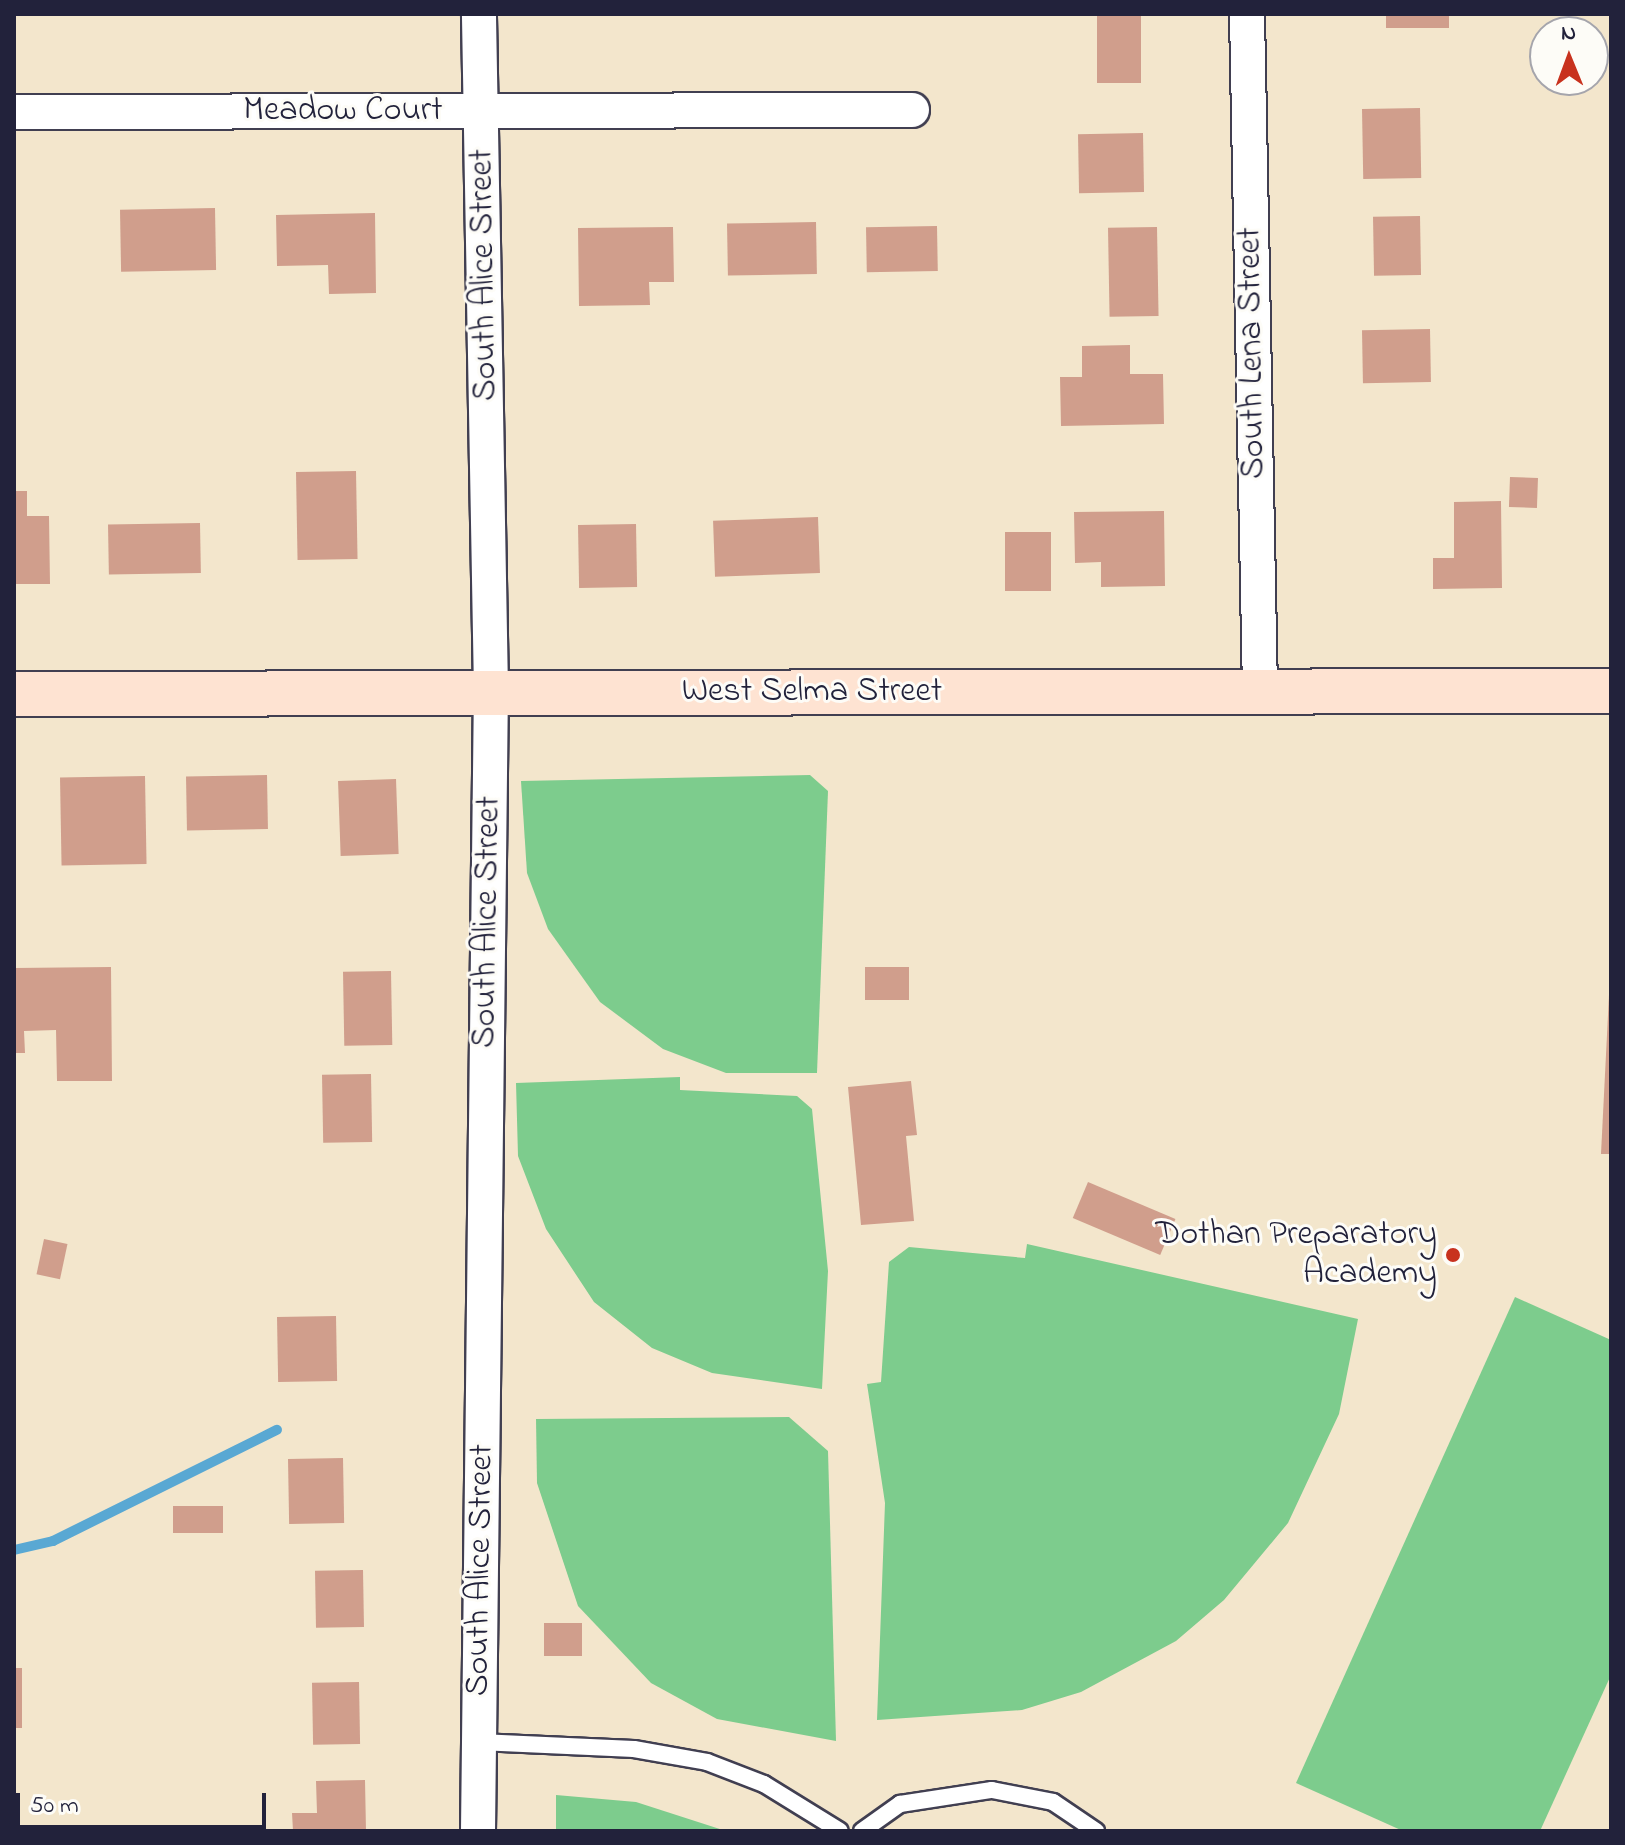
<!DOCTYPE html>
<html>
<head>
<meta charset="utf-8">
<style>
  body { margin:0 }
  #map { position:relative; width:1625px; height:1845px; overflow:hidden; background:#f3e6cc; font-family:"Indie Flower",sans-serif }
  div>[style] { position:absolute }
  .green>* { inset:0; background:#7dcc8d }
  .stream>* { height:10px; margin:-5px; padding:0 5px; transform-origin:5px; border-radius:5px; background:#59a8d3 }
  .building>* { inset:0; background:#d09e8c; transform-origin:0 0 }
  .roads { filter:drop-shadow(2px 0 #413f51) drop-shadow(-2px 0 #413f51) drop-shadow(0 2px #413f51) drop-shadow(0 -2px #413f51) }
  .lane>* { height:16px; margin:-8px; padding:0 8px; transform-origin:8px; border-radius:8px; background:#fff }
  .street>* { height:34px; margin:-17px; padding:0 17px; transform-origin:17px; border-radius:17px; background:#fff }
  .secondary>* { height:44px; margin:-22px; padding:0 22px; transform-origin:22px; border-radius:22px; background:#fee3d2 }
  .dots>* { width:22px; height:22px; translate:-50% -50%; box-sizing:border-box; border:4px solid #fdfcf7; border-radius:50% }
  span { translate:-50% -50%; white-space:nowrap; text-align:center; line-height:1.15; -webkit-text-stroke:6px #fdfcf7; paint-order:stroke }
  .street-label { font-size:34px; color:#22223b }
  .poi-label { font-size:34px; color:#22223b }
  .right { translate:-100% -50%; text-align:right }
  .frame { position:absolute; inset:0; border:16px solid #22223b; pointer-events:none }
  .north { position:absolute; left:1529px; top:16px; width:80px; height:80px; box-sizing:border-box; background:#fdfcf7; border:2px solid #a5a5ac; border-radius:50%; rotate:359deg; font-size:22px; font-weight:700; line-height:32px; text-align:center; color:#22223b }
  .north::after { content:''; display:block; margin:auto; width:28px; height:36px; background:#c8321e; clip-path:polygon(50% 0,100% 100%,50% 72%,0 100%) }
  .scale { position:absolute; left:16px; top:1793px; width:250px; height:36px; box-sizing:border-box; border:4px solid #22223b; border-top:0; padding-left:10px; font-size:24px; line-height:28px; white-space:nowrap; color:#22223b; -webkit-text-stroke:6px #fdfcf7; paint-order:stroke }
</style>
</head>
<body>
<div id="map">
  <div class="green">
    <i style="clip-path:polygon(810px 775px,828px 791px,817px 1073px,726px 1073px,663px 1049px,600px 1002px,548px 929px,527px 873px,521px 781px)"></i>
    <i style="clip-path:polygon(680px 1077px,680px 1090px,797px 1096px,812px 1109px,828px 1271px,822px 1389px,712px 1373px,652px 1348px,594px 1302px,546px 1229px,518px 1156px,516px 1083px)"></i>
    <i style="clip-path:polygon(1027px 1244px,1358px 1319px,1339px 1414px,1288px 1523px,1224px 1600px,1176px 1641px,1081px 1692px,1022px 1710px,877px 1720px,885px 1503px,867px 1384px,881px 1382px,889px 1262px,909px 1247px,1025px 1258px)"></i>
    <i style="clip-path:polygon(1515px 1297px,1611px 1340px,1611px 1675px,1540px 1831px,1403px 1831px,1296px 1783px)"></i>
    <i style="clip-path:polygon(789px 1417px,828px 1451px,836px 1741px,717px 1719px,651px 1683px,578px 1606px,537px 1483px,536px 1419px)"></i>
    <i style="clip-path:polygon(556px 1795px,636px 1802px,726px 1831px,556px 1831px)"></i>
  </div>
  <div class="stream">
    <i style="left:14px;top:1550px;width:40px;rotate:-13deg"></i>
    <i style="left:53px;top:1541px;width:250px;rotate:-26.4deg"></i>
  </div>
  <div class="building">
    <i style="left:1097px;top:14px;width:44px;height:69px"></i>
    <i style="left:1386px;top:14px;width:63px;height:14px"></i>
    <i style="left:1420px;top:108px;width:70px;height:58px;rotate:89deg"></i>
    <i style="left:1143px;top:133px;width:59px;height:65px;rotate:89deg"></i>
    <i style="left:215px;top:208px;width:62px;height:95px;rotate:89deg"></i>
    <i style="clip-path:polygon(375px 213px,376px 293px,329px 294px,328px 265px,277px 266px,276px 215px)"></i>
    <i style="left:1420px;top:216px;width:59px;height:47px;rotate:89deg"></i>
    <i style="left:816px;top:222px;width:52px;height:89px;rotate:89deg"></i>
    <i style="left:937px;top:226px;width:45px;height:71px;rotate:89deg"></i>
    <i style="clip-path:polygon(673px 227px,674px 282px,649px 282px,650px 305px,579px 306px,578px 228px)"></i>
    <i style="left:1157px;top:227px;width:89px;height:49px;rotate:89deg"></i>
    <i style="left:1430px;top:329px;width:53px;height:68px;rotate:89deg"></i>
    <i style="clip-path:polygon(1130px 345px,1130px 374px,1163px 374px,1164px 424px,1061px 426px,1060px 377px,1082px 377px,1082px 346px)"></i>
    <i style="left:356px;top:471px;width:88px;height:60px;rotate:89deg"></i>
    <i style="left:1510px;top:477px;width:28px;height:30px;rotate:2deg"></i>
    <i style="clip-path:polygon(14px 491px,27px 491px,27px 516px,49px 516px,50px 584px,14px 584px)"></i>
    <i style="clip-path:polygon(1501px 501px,1502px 588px,1433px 589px,1433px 558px,1454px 558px,1454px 502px)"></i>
    <i style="clip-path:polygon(1164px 511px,1165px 586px,1101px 587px,1101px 562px,1075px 563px,1074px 512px)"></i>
    <i style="left:818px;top:517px;width:56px;height:105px;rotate:88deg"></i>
    <i style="left:200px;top:523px;width:50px;height:92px;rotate:89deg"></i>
    <i style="left:636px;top:524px;width:63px;height:58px;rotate:89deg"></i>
    <i style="left:1005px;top:532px;width:46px;height:59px"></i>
    <i style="left:267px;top:775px;width:54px;height:81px;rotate:89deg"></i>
    <i style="left:145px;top:776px;width:88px;height:85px;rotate:89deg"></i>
    <i style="left:396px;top:779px;width:75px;height:58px;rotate:88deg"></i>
    <i style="clip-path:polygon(111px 967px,112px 1081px,57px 1081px,56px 1030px,24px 1031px,25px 1053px,14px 1053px,14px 968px)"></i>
    <i style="left:909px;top:967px;width:33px;height:44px;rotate:90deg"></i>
    <i style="left:391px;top:971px;width:74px;height:48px;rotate:89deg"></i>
    <i style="clip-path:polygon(1609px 995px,1611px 995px,1611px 1154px,1601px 1154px)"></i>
    <i style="left:371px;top:1074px;width:68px;height:49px;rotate:89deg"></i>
    <i style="clip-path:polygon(911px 1081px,917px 1135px,906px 1136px,914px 1221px,861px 1225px,848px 1087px)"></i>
    <i style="left:1088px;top:1182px;width:95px;height:39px;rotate:23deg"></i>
    <i style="left:44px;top:1239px;width:24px;height:36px;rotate:12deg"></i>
    <i style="left:336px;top:1316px;width:65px;height:59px;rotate:89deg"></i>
    <i style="left:343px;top:1458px;width:65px;height:55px;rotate:89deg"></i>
    <i style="left:223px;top:1506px;width:27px;height:50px;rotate:90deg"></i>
    <i style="left:363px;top:1570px;width:57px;height:48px;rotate:89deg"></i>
    <i style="left:544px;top:1623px;width:38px;height:33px"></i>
    <i style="left:14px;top:1668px;width:8px;height:60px"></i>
    <i style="left:359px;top:1682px;width:62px;height:47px;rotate:89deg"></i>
    <i style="clip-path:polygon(365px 1780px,366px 1831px,293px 1831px,292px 1813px,317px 1813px,316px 1781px)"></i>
  </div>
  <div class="roads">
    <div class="lane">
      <i style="left:479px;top:1742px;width:155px;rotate:2.6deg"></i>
      <i style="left:634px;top:1749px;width:74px;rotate:10.1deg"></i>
      <i style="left:707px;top:1762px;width:61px;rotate:21.1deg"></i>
      <i style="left:764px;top:1784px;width:89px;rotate:31.7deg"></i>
      <i style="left:862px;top:1831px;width:47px;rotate:-35.4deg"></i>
      <i style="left:900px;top:1804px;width:93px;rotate:-8.7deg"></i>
      <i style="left:992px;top:1790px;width:62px;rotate:11.1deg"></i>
      <i style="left:1053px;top:1802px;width:52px;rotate:34deg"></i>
    </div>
    <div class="street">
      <i style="left:1247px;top:14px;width:678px;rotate:88.9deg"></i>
      <i style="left:14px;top:112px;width:898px;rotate:-0.13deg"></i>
      <i style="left:478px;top:1831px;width:1140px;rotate:-89.35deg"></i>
      <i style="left:491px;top:691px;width:677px;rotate:-91.02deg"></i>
    </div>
    <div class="secondary">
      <i style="left:14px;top:694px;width:1597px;rotate:-0.11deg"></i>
    </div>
  </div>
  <div class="dots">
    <i style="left:1453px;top:1255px;background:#c8321e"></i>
  </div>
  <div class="street-label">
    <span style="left:343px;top:112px">Meadow Court</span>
    <span style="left:485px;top:275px;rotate:-91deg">South Alice Street</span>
    <span style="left:1253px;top:353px;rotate:-91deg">South Lena Street</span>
    <span style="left:812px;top:693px">West Selma Street</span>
    <span style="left:488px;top:922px;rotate:-89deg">South Alice Street</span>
    <span style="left:481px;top:1570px;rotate:-89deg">South Alice Street</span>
  </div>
  <div class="poi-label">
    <span class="right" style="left:1437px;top:1255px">Dothan Preparatory<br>Academy</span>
  </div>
  <div class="frame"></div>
  <div class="north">N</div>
  <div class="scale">50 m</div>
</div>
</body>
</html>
